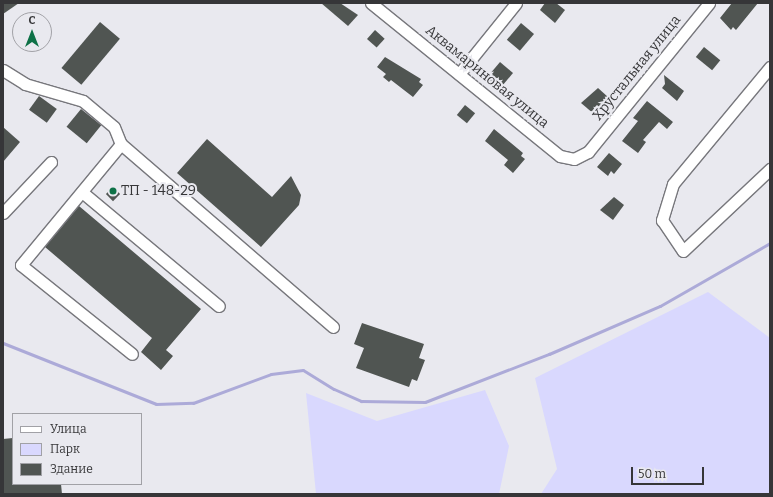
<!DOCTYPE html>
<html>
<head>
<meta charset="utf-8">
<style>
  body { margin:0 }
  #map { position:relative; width:773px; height:497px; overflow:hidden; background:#e9e9ef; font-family:Bitter,serif }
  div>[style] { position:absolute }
  .green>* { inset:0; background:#d9d8fe }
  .stream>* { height:3px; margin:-1.5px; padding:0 1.5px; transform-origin:1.5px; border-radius:1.5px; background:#acaad8 }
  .building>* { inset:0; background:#505552; transform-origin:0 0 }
  .roads { filter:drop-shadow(1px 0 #77777c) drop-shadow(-1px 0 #77777c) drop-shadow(0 1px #77777c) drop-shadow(0 -1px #77777c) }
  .minor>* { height:11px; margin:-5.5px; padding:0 5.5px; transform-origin:5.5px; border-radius:5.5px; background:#fff }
  .dots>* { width:11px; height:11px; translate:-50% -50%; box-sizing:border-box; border:2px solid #e9e9ef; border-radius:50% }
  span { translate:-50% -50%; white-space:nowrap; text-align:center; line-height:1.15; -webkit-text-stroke:4px #e9e9ef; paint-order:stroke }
  .street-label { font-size:14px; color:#363638 }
  .poi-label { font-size:14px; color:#363638 }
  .left { translate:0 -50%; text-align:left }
  .frame { position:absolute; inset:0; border:4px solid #363638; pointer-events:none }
  .legend { position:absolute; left:12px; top:413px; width:130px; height:72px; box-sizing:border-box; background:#e9e9ef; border:1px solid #a1a1a6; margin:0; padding:5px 7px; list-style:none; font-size:12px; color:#363638 }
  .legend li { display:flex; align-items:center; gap:8px; height:20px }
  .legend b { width:20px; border:1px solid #a1a1a6 }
  .north { position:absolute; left:12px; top:12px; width:40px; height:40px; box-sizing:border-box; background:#e9e9ef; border:1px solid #a1a1a6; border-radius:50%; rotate:0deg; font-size:11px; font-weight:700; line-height:16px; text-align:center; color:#363638 }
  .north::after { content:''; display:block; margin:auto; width:14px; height:18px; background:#0e7147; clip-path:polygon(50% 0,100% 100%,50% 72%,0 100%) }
  .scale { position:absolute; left:631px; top:467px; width:73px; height:18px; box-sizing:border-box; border:2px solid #363638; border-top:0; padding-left:5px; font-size:12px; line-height:14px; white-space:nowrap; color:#363638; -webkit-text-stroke:3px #e9e9ef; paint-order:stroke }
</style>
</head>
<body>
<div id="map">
  <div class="green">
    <i style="clip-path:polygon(708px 292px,770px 338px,770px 494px,541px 494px,557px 469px,535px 378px)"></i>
    <i style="clip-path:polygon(485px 390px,509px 446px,499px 494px,316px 494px,306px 393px,377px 421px)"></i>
  </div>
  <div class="stream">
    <i style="left:3px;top:343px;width:165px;rotate:21.7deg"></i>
    <i style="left:156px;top:404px;width:37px;rotate:-2deg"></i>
    <i style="left:193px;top:403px;width:83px;rotate:-20.4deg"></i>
    <i style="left:271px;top:374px;width:32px;rotate:-7deg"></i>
    <i style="left:303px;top:370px;width:36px;rotate:32deg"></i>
    <i style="left:334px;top:389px;width:30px;rotate:24deg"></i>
    <i style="left:361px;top:401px;width:64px;rotate:0.9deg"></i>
    <i style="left:425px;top:402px;width:133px;rotate:-21.2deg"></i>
    <i style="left:549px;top:354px;width:121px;rotate:-23.4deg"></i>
    <i style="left:660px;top:306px;width:127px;rotate:-29.8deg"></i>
  </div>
  <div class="building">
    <i style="clip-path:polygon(3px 3px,19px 3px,3px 14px)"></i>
    <i style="clip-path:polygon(321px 3px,340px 3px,358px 15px,348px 26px)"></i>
    <i style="clip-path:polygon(545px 3px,556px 3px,565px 10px,555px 23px,540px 10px)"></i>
    <i style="clip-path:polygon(732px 3px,758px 3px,736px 30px,733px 27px,731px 30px,720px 18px)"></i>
    <i style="left:100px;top:22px;width:26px;height:60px;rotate:40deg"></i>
    <i style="left:521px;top:23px;width:17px;height:22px;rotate:40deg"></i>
    <i style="left:375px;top:30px;width:13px;height:12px;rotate:42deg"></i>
    <i style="left:704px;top:47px;width:21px;height:13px;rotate:39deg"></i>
    <i style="clip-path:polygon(385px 57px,421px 79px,419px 82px,423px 85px,413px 97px,391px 80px,389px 82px,383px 77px,386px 74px,377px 67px)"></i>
    <i style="left:500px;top:62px;width:17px;height:21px;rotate:40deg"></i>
    <i style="clip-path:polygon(664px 75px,684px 91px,677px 101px,662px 88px,665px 84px)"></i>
    <i style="clip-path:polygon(598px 88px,608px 97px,594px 114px,581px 103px)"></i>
    <i style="left:39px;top:96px;width:22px;height:17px;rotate:36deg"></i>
    <i style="clip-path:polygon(647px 101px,673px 122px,667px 129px,659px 122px,643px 140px,646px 142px,638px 153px,622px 141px,638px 121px,633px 118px)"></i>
    <i style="left:465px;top:105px;width:13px;height:13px;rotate:39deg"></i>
    <i style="left:81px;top:109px;width:26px;height:23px;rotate:39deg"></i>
    <i style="clip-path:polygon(3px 127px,20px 142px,3px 162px)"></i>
    <i style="clip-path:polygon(494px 129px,523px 153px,521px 156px,525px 159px,513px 173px,504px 165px,508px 160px,485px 141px)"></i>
    <i style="clip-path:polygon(207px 139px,272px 197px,291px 176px,301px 195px,299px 205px,261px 247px,177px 173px)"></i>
    <i style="clip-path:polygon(609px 153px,622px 164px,614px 174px,611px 171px,608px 176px,597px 167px)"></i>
    <i style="left:113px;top:187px;width:10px;height:10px;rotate:45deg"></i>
    <i style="clip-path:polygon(614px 197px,624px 205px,613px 220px,600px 210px)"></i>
    <i style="clip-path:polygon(79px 206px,201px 309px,166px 350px,173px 356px,161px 370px,141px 352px,152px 338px,45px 247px)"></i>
    <i style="clip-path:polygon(362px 323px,424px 344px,419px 358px,425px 360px,417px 381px,412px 379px,409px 387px,356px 368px,364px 348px,354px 344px)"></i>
    <i style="clip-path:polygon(13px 438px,13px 484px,61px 484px,62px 494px,3px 494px,3px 439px)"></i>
  </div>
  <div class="roads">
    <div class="minor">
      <i style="left:371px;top:3px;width:243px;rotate:39deg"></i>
      <i style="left:560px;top:156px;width:14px;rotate:12deg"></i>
      <i style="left:574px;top:159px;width:16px;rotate:-27deg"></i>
      <i style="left:588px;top:152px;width:192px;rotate:-50.9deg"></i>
      <i style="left:770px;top:67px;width:152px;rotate:129.7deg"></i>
      <i style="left:673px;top:184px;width:38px;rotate:107deg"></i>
      <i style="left:662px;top:220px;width:37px;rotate:56deg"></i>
      <i style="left:683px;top:251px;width:120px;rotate:-43.3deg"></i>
      <i style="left:3px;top:70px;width:26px;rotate:32deg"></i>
      <i style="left:25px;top:84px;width:60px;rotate:16.3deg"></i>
      <i style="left:83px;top:101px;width:40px;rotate:40deg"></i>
      <i style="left:114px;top:127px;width:18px;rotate:68deg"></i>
      <i style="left:121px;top:144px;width:280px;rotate:40.8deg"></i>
      <i style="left:459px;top:74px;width:91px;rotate:-51.2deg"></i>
      <i style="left:121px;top:144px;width:157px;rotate:129.6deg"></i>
      <i style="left:21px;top:265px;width:142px;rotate:38.7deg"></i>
      <i style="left:82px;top:192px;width:178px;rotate:39.8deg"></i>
      <i style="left:3px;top:213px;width:70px;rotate:-46.7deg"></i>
    </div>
  </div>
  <div class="dots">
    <i style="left:113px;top:191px;background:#0e7147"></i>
  </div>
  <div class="street-label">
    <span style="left:637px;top:68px;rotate:-51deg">Хрустальная улица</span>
    <span style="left:487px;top:77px;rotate:39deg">Аквамариновая улица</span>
  </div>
  <div class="poi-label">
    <span class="left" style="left:121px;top:191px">ТП - 148-29</span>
  </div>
  <div class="frame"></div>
  <ul class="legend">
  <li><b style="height:5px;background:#fff"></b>Улица</li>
  <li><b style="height:11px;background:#d9d8fe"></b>Парк</li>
  <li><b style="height:11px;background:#505552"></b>Здание</li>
  </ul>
  <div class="north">С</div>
  <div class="scale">50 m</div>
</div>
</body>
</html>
